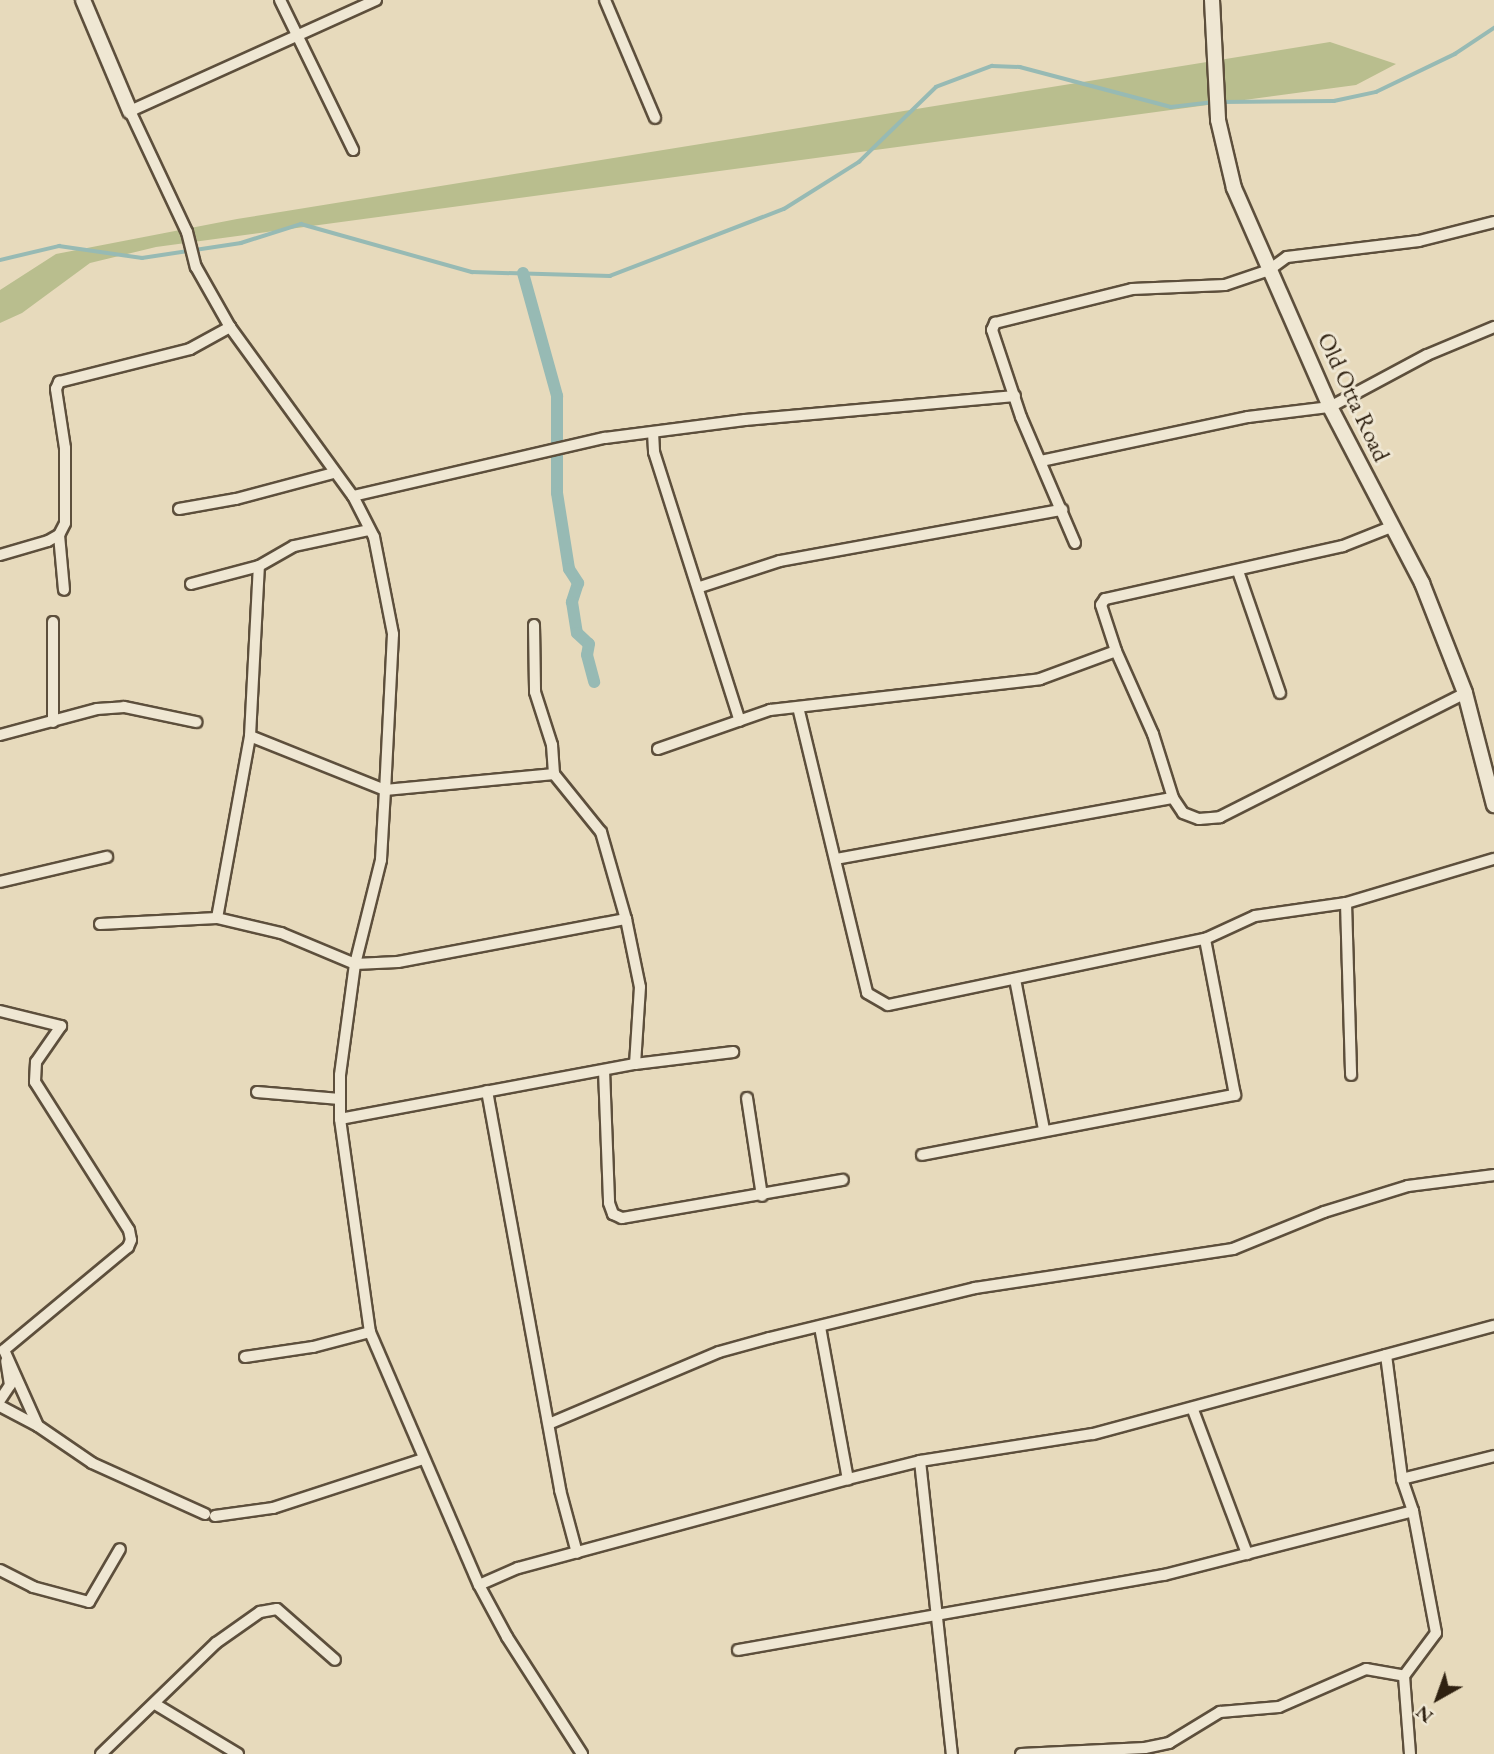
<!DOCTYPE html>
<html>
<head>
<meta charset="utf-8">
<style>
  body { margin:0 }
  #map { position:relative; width:1494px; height:1754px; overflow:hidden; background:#e7dabc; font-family:"EB Garamond",serif }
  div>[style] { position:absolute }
  .green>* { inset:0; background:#b9be8e }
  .stream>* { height:3.5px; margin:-1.75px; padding:0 1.75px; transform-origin:1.75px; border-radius:1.75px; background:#97bab4 }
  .canal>* { height:12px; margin:-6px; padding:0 6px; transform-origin:6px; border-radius:6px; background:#97bab4 }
  .roads { filter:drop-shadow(2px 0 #5d4f3c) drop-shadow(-2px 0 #5d4f3c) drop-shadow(0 2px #5d4f3c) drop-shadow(0 -2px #5d4f3c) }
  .street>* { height:10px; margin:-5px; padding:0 5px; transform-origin:5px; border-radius:5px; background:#efe7d3 }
  .secondary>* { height:14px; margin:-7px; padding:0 7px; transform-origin:7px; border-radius:7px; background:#efe7d3 }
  span { translate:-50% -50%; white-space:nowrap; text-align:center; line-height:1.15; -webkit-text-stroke:6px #efe7d3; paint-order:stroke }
  .street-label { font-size:24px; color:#2f2111 }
  .north { position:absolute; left:1403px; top:1663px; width:70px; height:70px; -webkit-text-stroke:5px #efe7d3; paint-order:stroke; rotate:220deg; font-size:19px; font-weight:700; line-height:28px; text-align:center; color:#2f2111 }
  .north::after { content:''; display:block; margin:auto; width:24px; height:32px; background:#2f2111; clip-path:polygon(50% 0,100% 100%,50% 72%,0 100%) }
</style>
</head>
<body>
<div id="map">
  <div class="green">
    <i style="clip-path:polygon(1330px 42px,1396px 64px,1356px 85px,156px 247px,90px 263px,22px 313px,0 323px,0 290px,56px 254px,237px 219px)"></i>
  </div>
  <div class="stream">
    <i style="left:1221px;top:102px;width:113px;rotate:-0.5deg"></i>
    <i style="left:1334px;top:101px;width:43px;rotate:-12.1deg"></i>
    <i style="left:1376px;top:92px;width:88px;rotate:-25.7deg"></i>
    <i style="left:1455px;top:54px;width:47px;rotate:-33.7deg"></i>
    <i style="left:0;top:260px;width:61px;rotate:-13.3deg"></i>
    <i style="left:59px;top:246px;width:84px;rotate:8.2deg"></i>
    <i style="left:142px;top:258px;width:100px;rotate:-8.6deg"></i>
    <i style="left:241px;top:243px;width:63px;rotate:-17.6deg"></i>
    <i style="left:301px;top:224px;width:178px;rotate:15.7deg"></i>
    <i style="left:472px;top:272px;width:138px;rotate:1.7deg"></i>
    <i style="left:610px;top:276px;width:186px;rotate:-21.1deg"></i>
    <i style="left:784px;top:209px;width:89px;rotate:-32.1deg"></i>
    <i style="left:859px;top:162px;width:107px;rotate:-44.2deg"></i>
    <i style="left:936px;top:87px;width:60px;rotate:-20.6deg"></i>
    <i style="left:992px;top:66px;width:28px;rotate:2deg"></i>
    <i style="left:1020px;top:67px;width:156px;rotate:14.8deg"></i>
    <i style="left:1171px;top:107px;width:43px;rotate:-6.6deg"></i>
  </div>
  <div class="canal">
    <i style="left:523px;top:273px;width:128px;rotate:74.5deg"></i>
    <i style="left:557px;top:396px;width:97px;rotate:90deg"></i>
    <i style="left:557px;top:493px;width:77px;rotate:81deg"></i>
    <i style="left:569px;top:569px;width:17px;rotate:57deg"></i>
    <i style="left:578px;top:583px;width:20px;rotate:108deg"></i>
    <i style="left:572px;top:602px;width:31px;rotate:81deg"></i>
    <i style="left:577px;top:633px;width:16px;rotate:43deg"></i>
    <i style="left:589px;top:644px;width:11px;rotate:100deg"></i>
    <i style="left:587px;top:655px;width:28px;rotate:75deg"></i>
  </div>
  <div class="roads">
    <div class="street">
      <i style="left:280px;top:0;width:167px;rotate:64deg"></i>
      <i style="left:376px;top:0;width:270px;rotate:155.7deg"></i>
      <i style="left:130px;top:111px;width:134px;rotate:64.8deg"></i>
      <i style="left:187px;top:232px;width:36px;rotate:76deg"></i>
      <i style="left:196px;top:267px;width:69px;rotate:60.5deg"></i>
      <i style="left:230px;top:327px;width:209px;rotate:54deg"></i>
      <i style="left:353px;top:496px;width:46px;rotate:62.9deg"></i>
      <i style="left:374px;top:537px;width:99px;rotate:78.9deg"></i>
      <i style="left:393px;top:634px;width:156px;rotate:92.9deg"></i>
      <i style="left:385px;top:790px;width:70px;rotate:93.3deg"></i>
      <i style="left:381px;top:860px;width:107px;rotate:104deg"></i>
      <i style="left:355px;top:964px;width:112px;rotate:97.7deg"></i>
      <i style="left:340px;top:1075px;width:44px;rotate:90deg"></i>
      <i style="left:340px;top:1119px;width:215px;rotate:82deg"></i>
      <i style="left:370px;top:1332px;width:275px;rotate:66.7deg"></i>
      <i style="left:479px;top:1585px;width:59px;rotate:61.7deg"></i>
      <i style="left:507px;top:1637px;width:139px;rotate:57.3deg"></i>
      <i style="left:605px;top:0;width:128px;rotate:67deg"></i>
      <i style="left:653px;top:432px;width:20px;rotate:87deg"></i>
      <i style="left:654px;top:452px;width:282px;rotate:72.3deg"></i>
      <i style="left:1041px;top:461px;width:212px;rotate:-12deg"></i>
      <i style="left:1248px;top:417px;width:83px;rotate:-7deg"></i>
      <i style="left:1330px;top:407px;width:110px;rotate:-28.2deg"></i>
      <i style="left:1427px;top:355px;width:73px;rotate:-22.7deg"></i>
      <i style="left:353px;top:496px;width:259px;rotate:-13deg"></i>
      <i style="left:605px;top:438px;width:141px;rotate:-7.3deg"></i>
      <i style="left:745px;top:420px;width:271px;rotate:-5.1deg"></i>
      <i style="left:179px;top:509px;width:58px;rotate:-10deg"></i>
      <i style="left:236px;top:499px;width:101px;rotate:-14.9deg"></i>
      <i style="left:1391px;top:527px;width:52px;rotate:158.4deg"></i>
      <i style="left:1343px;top:546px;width:244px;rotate:167.4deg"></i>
      <i style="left:1105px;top:599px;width:7px;rotate:124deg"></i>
      <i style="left:1101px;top:605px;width:48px;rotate:71.9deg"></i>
      <i style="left:1116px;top:651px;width:91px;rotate:66deg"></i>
      <i style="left:1153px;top:734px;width:67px;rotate:72.6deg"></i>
      <i style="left:1173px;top:798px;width:18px;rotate:56deg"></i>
      <i style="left:1183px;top:813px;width:17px;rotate:21deg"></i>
      <i style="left:1199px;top:819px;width:21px;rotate:-5deg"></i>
      <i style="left:1220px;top:817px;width:275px;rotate:-26.8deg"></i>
      <i style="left:59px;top:535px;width:55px;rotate:84.8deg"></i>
      <i style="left:1075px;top:543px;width:137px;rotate:-113.2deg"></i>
      <i style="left:1021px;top:417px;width:92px;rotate:-108.4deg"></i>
      <i style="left:992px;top:330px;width:8px;rotate:-67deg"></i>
      <i style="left:995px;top:323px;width:141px;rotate:-13.9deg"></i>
      <i style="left:1132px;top:289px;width:93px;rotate:-2.5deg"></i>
      <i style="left:1225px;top:285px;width:46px;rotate:-18.8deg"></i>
      <i style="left:1269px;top:270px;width:22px;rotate:-36deg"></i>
      <i style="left:1287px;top:257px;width:133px;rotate:-6.9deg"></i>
      <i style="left:1419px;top:241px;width:77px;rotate:-14.2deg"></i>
      <i style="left:0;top:555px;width:50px;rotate:-16.3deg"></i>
      <i style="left:48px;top:541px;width:13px;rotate:-29deg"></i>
      <i style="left:59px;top:535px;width:13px;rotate:-63deg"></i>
      <i style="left:65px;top:523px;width:75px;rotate:-90deg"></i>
      <i style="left:65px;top:448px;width:60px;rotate:-98.7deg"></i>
      <i style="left:56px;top:389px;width:8px;rotate:-67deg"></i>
      <i style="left:59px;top:382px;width:135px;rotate:-14.1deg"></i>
      <i style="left:190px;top:349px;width:46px;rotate:-28.8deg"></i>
      <i style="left:1238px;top:571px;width:129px;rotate:71deg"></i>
      <i style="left:191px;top:584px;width:70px;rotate:-14.8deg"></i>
      <i style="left:259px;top:566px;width:40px;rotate:-29.7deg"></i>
      <i style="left:294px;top:546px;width:77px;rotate:-12deg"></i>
      <i style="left:700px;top:587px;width:84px;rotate:-18deg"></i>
      <i style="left:780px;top:561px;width:287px;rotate:-10.3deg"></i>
      <i style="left:534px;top:625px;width:67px;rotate:89.1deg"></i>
      <i style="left:535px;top:692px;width:56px;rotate:72.2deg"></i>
      <i style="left:552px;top:745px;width:29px;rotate:86deg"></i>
      <i style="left:554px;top:774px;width:75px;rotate:51deg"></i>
      <i style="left:601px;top:832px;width:91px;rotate:74deg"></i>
      <i style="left:798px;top:707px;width:294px;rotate:76.4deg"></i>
      <i style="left:867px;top:993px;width:24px;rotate:30deg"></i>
      <i style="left:888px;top:1005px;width:324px;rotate:-11.8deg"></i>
      <i style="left:1205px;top:939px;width:55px;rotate:-24.7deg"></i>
      <i style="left:1255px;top:916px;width:92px;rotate:-8.1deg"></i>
      <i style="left:1346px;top:903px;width:154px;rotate:-16.6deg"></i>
      <i style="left:53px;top:722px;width:100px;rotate:-90deg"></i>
      <i style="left:0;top:735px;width:100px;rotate:-15deg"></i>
      <i style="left:97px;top:709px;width:27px;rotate:-4deg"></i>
      <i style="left:124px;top:707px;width:74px;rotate:11.8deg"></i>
      <i style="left:250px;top:736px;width:145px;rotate:21.8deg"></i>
      <i style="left:385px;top:790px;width:170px;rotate:-5.4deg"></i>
      <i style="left:658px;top:749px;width:119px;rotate:-19.2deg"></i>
      <i style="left:770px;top:710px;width:272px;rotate:-6.5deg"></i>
      <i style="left:1040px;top:679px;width:81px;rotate:-20.2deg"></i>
      <i style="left:836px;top:859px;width:342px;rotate:-10.3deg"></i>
      <i style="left:0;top:882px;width:110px;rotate:-13.2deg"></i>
      <i style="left:1346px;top:903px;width:172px;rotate:88.3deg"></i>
      <i style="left:217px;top:918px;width:185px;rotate:-79.7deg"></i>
      <i style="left:250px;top:736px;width:170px;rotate:-87deg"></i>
      <i style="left:100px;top:924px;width:117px;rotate:-2.9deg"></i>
      <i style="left:217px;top:918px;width:66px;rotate:13.2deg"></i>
      <i style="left:281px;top:933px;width:80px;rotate:22.7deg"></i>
      <i style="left:355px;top:964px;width:43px;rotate:-2.7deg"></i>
      <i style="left:398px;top:962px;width:232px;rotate:-10.7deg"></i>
      <i style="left:626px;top:919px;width:69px;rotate:78.4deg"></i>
      <i style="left:640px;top:987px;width:77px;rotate:93.7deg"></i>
      <i style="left:1015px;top:979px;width:153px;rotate:79.1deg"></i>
      <i style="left:0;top:1011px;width:63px;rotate:13.8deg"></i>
      <i style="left:61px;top:1026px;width:44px;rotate:124.8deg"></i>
      <i style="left:36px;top:1062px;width:20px;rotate:93deg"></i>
      <i style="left:35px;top:1082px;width:175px;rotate:57.6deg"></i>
      <i style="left:129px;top:1230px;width:10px;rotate:79deg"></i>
      <i style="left:131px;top:1240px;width:8px;rotate:113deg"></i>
      <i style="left:128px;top:1247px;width:161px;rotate:140.3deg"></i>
      <i style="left:4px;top:1350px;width:83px;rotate:65.9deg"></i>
      <i style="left:38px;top:1426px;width:65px;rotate:34.4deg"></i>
      <i style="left:92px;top:1463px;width:124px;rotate:24.3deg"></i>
      <i style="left:604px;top:1070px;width:133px;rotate:87.8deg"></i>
      <i style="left:609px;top:1203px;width:12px;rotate:70deg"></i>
      <i style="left:613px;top:1214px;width:10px;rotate:24deg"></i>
      <i style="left:622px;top:1218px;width:224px;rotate:-9.8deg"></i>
      <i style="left:487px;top:1091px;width:406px;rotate:79.6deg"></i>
      <i style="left:560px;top:1490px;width:65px;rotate:74.9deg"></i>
      <i style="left:257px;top:1092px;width:83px;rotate:4.8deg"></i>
      <i style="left:747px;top:1098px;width:99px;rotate:81.3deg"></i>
      <i style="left:340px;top:1119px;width:300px;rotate:-10.6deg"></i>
      <i style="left:635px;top:1064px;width:99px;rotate:-7deg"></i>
      <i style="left:922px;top:1155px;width:319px;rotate:-10.9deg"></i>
      <i style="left:1235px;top:1095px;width:159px;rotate:-100.9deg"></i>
      <i style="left:820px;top:1327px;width:155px;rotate:79.6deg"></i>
      <i style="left:1386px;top:1355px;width:125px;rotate:82.6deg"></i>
      <i style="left:1402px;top:1479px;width:34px;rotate:71deg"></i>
      <i style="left:1413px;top:1511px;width:124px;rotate:79.3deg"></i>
      <i style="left:1436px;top:1633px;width:54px;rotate:126.7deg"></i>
      <i style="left:1404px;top:1676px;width:78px;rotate:85.6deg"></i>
      <i style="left:245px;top:1357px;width:69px;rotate:-8.4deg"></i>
      <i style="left:313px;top:1347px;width:59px;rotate:-14.7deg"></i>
      <i style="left:0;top:1400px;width:18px;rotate:-56deg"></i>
      <i style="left:10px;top:1385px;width:24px;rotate:-99deg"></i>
      <i style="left:0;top:1406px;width:43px;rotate:27.8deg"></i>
      <i style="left:1193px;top:1410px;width:154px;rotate:69.4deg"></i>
      <i style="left:551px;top:1423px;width:182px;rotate:-22.9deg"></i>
      <i style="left:719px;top:1352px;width:53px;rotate:-15.4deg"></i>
      <i style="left:770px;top:1338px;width:211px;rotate:-13.7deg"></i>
      <i style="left:975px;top:1288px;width:261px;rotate:-8.6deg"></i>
      <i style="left:1233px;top:1249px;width:98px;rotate:-22.1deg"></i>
      <i style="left:1324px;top:1212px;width:88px;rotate:-17.2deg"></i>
      <i style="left:1408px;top:1186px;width:87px;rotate:-7.3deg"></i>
      <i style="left:920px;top:1461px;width:295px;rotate:83.8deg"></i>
      <i style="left:1402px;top:1479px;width:95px;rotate:-14deg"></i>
      <i style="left:215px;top:1516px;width:59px;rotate:-7.9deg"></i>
      <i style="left:273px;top:1508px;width:158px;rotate:-18.1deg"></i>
      <i style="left:0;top:1570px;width:37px;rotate:27deg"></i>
      <i style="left:33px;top:1587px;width:58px;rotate:15deg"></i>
      <i style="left:89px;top:1602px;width:61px;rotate:-59.7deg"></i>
      <i style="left:479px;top:1585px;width:43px;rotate:-23.6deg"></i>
      <i style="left:518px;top:1568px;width:342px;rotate:-15.1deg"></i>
      <i style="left:848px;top:1479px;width:74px;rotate:-14deg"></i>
      <i style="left:920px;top:1461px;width:175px;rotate:-8.9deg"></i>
      <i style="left:1093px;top:1434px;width:415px;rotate:-15.1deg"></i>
      <i style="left:738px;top:1650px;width:433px;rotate:-10deg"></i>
      <i style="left:1164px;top:1575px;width:257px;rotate:-14.4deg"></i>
      <i style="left:155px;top:1704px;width:97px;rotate:31.1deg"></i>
      <i style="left:101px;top:1754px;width:160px;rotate:-44deg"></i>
      <i style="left:216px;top:1643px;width:54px;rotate:-35.2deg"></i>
      <i style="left:260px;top:1612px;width:17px;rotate:-10deg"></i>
      <i style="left:277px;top:1609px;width:77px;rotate:41.3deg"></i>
      <i style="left:1021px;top:1754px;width:124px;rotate:-2.8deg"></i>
      <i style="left:1145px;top:1748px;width:25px;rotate:-12deg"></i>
      <i style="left:1169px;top:1743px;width:60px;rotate:-31.3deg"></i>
      <i style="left:1220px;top:1712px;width:59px;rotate:-4.8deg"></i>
      <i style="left:1279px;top:1707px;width:95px;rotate:-23.6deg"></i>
      <i style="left:1366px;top:1669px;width:39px;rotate:10deg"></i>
    </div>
    <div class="secondary">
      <i style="left:83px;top:0;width:121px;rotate:67.1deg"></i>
      <i style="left:1212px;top:0;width:120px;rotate:87.1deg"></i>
      <i style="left:1218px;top:120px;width:70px;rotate:76.8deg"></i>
      <i style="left:1234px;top:188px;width:239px;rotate:66.3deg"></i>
      <i style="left:1330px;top:407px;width:199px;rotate:62.4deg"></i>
      <i style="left:1422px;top:583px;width:118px;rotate:68.6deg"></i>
      <i style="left:1465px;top:693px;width:116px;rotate:75.5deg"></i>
    </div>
  </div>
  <div class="street-label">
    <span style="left:1354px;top:397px;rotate:65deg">Old Otta Road</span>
  </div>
  <div class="north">N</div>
</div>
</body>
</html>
